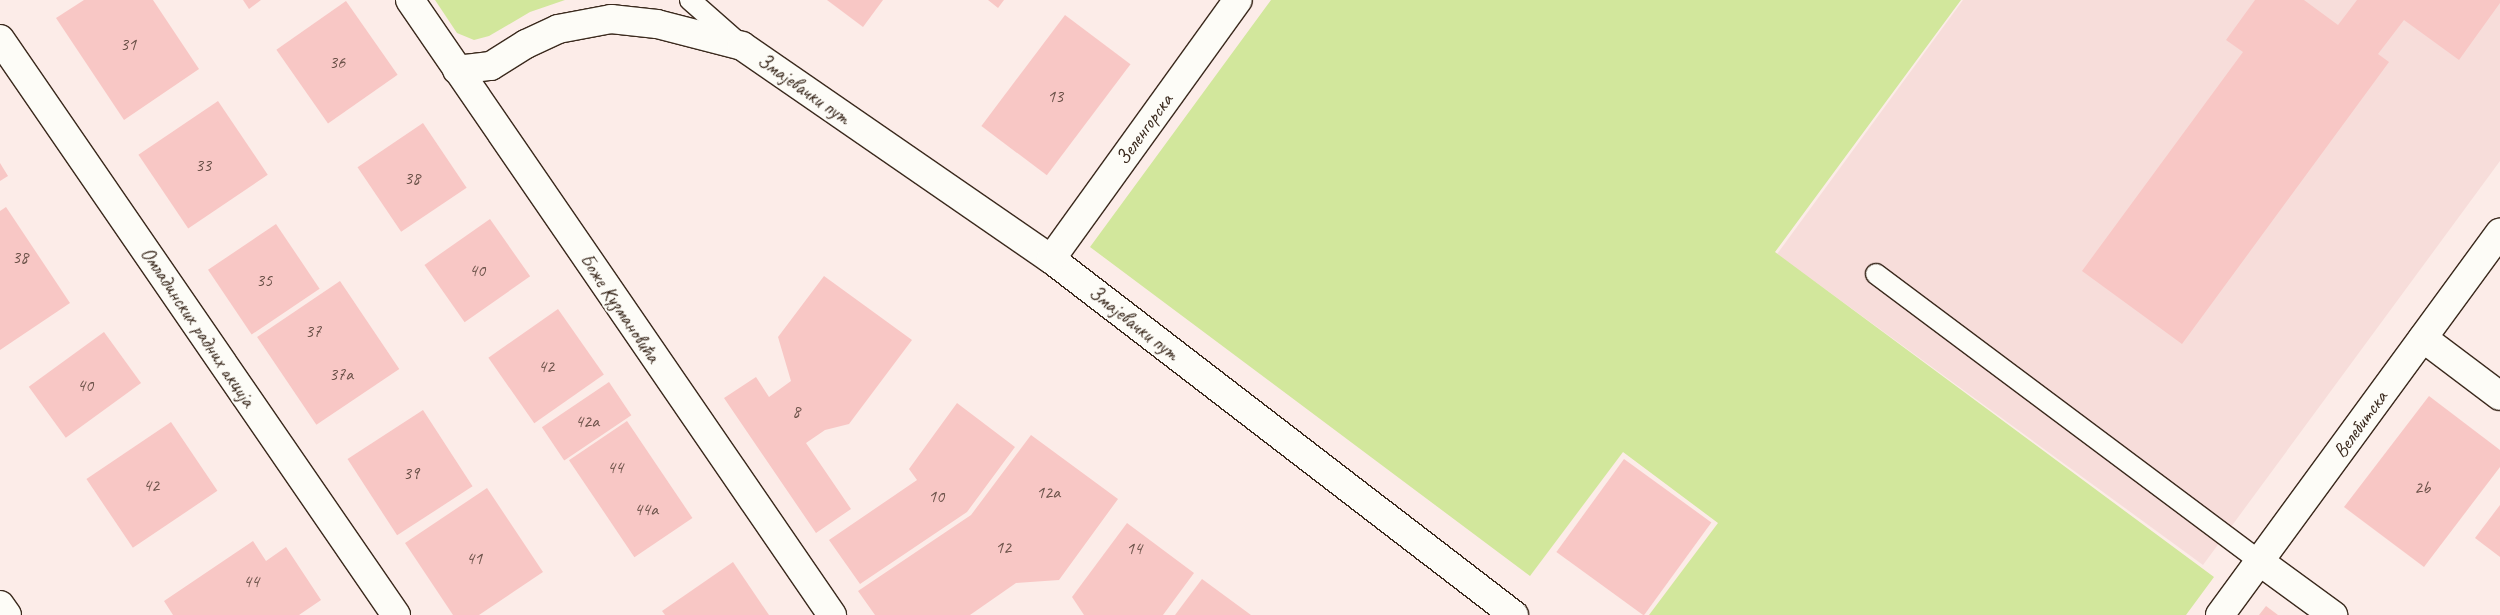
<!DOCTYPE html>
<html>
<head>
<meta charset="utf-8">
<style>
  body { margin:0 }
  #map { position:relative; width:2500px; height:615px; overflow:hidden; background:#fcece8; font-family:Caveat,sans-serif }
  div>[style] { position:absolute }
  .built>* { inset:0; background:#f7ddda }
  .green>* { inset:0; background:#d2e79c }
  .building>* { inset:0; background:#f8c7c5; transform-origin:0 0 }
  .roads { filter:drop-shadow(1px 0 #3b2a1e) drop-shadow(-1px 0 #3b2a1e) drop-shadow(0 1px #3b2a1e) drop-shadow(0 -1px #3b2a1e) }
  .service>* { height:20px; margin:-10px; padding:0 10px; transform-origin:10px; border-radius:10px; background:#fdfcf7 }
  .minor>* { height:28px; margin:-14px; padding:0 14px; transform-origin:14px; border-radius:14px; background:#fdfcf7 }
  .secondary>* { height:28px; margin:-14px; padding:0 14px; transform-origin:14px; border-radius:14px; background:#fdfcf7 }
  span { translate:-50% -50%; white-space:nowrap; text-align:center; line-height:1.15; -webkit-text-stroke:4px #fdfcf7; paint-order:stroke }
  .number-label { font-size:18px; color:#6a5148 }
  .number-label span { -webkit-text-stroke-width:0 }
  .street-label { font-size:20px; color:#3b2a1e }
</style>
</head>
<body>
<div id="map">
  <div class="built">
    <i style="clip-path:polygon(1963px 0,2500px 0,2500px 161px,2203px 565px,1777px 254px)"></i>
  </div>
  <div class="green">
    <i style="clip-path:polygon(435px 0,565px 0,530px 12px,489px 36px,474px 40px,457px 33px)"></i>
    <i style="clip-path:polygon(1271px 0,1961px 0,1775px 252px,2214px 577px,2186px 615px,1649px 615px,1718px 523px,1623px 452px,1530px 576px,1090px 247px)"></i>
  </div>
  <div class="building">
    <i style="clip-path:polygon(84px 0,153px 0,199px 69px,124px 120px,56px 18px)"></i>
    <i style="clip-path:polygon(243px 0,261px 0,249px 9px)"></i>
    <i style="clip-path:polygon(827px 0,883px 0,863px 27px)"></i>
    <i style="clip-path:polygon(988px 0,1004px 0,998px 8px)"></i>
    <i style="clip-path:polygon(2255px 0,2304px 0,2338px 25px,2357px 0,2500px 0,2500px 3px,2459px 60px,2404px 20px,2378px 54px,2389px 62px,2182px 344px,2082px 271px,2243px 52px,2226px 40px)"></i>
    <i style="left:346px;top:1px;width:90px;height:85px;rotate:55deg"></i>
    <i style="left:1065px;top:15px;width:82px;height:139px;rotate:37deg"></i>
    <i style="left:218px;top:101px;width:89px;height:96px;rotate:56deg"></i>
    <i style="left:423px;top:123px;width:78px;height:79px;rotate:56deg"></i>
    <i style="clip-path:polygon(0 163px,8px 176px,0 181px)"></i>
    <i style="clip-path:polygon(6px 207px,70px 303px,0 350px,0 211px)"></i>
    <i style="left:490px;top:219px;width:70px;height:80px;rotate:55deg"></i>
    <i style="left:276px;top:224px;width:78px;height:82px;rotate:56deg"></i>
    <i style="clip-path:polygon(824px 276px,912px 340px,849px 424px,825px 430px,806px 443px,851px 509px,816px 533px,724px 398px,756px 377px,769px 397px,791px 381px,778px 337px)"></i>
    <i style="left:340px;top:281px;width:106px;height:100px;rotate:56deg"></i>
    <i style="left:558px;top:309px;width:80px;height:85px;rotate:55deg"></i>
    <i style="left:104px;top:332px;width:63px;height:93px;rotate:54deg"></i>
    <i style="left:609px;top:382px;width:40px;height:81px;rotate:56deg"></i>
    <i style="clip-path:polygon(2429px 396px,2500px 450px,2500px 467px,2424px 567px,2344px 507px)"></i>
    <i style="clip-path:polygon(957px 403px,1015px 447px,967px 512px,860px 584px,829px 540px,917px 480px,909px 469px)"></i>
    <i style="left:423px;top:410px;width:91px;height:90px;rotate:57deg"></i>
    <i style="left:627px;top:421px;width:117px;height:70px;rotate:56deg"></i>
    <i style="left:171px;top:422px;width:83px;height:102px;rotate:56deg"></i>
    <i style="clip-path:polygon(1031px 435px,1118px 499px,1059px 580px,1016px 583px,970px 615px,875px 615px,858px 591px,971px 515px)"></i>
    <i style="left:1624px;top:459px;width:108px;height:115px;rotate:36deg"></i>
    <i style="clip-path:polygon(487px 488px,543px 572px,479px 615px,453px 615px,405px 543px)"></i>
    <i style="clip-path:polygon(2500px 505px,2500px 557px,2475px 538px)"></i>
    <i style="clip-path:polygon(1127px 523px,1194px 573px,1163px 615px,1084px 615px,1072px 597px)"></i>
    <i style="clip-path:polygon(253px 541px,266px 561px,286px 547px,321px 600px,299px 615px,173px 615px,164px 601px)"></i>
    <i style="clip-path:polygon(733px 562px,769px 615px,665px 615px,662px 611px)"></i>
    <i style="clip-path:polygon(1202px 579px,1251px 615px,1175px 615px)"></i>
    <i style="clip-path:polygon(2266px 606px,2278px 615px,2259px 615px)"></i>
  </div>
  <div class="roads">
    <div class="service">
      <i style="left:690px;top:0;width:65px;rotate:41.3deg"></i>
      <i style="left:1876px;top:274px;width:479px;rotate:36.8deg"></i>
    </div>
    <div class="minor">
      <i style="left:410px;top:0;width:746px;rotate:55.54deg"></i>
      <i style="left:0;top:39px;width:699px;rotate:55.49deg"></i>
      <i style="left:457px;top:70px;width:34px;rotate:-7deg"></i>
      <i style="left:491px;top:66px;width:41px;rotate:-32.2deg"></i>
      <i style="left:526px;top:44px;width:35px;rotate:-25deg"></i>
      <i style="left:558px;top:29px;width:54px;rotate:-10.7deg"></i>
      <i style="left:611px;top:19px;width:46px;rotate:6.2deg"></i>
      <i style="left:657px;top:24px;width:88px;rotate:14.5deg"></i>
      <i style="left:742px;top:46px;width:375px;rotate:34.6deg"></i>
      <i style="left:1051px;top:259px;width:584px;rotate:37.56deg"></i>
      <i style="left:1051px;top:259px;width:319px;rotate:-54.2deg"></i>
      <i style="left:2423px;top:338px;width:96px;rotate:37deg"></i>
      <i style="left:2259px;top:561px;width:92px;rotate:36.1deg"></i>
      <i style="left:2220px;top:615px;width:474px;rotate:-53.8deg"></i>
    </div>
    <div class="secondary">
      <i style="left:0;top:605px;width:12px;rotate:55deg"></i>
    </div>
  </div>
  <div class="number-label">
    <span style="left:128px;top:44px">31</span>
    <span style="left:337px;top:62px">36</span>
    <span style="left:1055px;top:96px">13</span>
    <span style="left:203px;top:165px">33</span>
    <span style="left:412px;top:178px">38</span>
    <span style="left:20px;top:257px">38</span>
    <span style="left:477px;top:270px">40</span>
    <span style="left:264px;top:280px">35</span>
    <span style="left:313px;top:331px">37</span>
    <span style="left:546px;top:366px">42</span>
    <span style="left:341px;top:374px">37a</span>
    <span style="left:85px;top:385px">40</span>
    <span style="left:796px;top:411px">8</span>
    <span style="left:587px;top:421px">42a</span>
    <span style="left:615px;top:467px">44</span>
    <span style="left:411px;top:473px">39</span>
    <span style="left:151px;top:485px">42</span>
    <span style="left:2422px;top:487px">2b</span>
    <span style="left:1048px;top:492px">12a</span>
    <span style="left:936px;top:496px">10</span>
    <span style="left:646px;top:509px">44a</span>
    <span style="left:1003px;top:547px">12</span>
    <span style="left:1134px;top:548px">14</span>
    <span style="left:474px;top:558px">41</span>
    <span style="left:251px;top:581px">44</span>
  </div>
  <div class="street-label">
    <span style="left:804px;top:89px;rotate:35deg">Змајевачки пут</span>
    <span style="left:1144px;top:129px;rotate:-54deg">Зеленгорска</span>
    <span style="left:620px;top:308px;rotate:56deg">Боже Кузмановића</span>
    <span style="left:1134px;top:323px;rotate:38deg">Змајевачки пут</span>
    <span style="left:198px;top:327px;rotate:56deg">Омладинских радних акција</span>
    <span style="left:2360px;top:424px;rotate:-54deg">Велебитска</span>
  </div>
</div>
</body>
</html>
